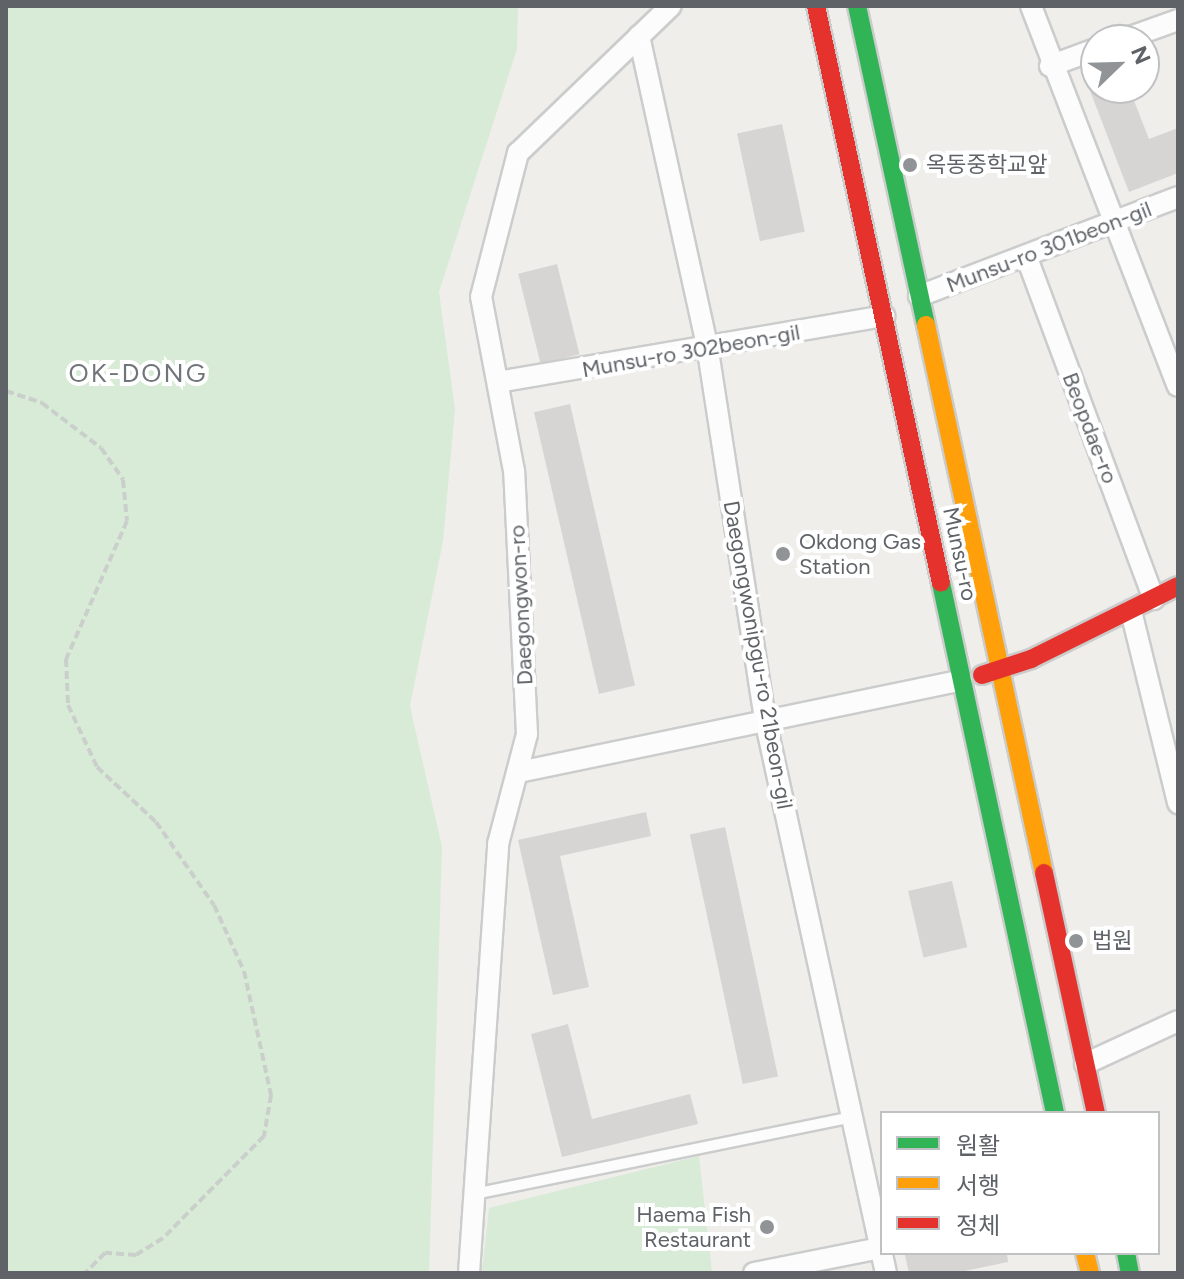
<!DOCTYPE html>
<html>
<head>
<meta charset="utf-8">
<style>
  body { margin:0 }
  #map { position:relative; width:1184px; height:1279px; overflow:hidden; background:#efeeea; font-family:Figtree,"Noto Sans KR",sans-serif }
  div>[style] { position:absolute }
  .green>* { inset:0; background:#d8ebd6 }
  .building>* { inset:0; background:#d6d5d3; transform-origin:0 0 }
  .path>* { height:4px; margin-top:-2px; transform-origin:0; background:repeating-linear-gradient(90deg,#cacfcc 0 8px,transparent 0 12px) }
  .roads { filter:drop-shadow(2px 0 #cbcccc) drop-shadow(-2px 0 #cbcccc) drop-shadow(0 2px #cbcccc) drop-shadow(0 -2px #cbcccc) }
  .lane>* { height:10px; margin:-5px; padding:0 5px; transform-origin:5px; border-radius:5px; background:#fdfcfc }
  .street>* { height:20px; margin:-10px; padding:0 10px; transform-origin:10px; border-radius:10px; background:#fdfcfc }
  .fast>* { height:18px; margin:-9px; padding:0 9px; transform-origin:9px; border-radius:9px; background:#30b455 }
  .slow>* { height:18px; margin:-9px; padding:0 9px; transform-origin:9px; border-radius:9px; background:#ff9f0a }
  .jam>* { height:18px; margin:-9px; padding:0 9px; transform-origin:9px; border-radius:9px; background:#e5322d }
  .dots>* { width:22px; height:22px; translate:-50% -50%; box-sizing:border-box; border:4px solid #fff; border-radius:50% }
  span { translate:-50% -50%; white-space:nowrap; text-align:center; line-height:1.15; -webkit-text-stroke:8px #fff; paint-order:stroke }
  .poi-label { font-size:22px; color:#5f6368 }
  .left { translate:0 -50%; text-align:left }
  .right { translate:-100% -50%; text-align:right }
  .street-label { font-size:22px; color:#5f6368 }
  .quarter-label { font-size:26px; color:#70757a; letter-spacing:2px }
  .frame { position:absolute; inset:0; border:8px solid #5f6368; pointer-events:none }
  .legend { position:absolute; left:880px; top:1111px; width:280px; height:144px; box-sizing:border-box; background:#fff; border:2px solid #bfc1c3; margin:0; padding:10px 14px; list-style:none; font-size:24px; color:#5f6368 }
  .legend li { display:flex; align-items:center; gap:16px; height:40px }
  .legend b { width:40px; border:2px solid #bfc1c3 }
  .north { position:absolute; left:1080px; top:24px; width:80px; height:80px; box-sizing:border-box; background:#fff; border:2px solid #bfc1c3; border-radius:50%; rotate:67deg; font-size:22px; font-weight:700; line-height:32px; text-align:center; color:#5f6368 }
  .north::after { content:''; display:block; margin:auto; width:28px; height:36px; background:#919496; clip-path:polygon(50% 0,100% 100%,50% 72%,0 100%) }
</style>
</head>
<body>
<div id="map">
  <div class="green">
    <i style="clip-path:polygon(6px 6px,518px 6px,517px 49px,439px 292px,455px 409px,443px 541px,410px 706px,442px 847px,429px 1273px,6px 1273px)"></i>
    <i style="clip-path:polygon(699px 1156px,712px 1272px,482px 1273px,489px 1208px)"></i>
  </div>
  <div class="building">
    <i style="clip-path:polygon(1089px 88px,1129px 88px,1149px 139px,1178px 128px,1178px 173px,1129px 192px)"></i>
    <i style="left:782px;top:124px;width:110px;height:46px;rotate:78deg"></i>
    <i style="left:557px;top:264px;width:93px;height:40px;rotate:76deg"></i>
    <i style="left:570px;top:404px;width:289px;height:37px;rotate:77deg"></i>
    <i style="clip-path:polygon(646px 812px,651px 836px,560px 856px,589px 987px,553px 995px,518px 840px)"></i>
    <i style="left:725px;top:827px;width:255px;height:36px;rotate:78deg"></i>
    <i style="left:952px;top:881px;width:68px;height:45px;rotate:77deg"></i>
    <i style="clip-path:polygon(568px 1024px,592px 1119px,690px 1094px,698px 1124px,562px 1157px,531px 1034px)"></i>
    <i style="clip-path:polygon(1007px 1253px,1008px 1262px,955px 1273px,909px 1273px,905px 1255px)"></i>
  </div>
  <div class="path">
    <i style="left:6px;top:391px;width:38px;rotate:18deg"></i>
    <i style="left:42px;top:403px;width:74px;rotate:37.3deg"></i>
    <i style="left:101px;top:448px;width:39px;rotate:55deg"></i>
    <i style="left:123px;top:480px;width:41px;rotate:84.4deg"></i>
    <i style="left:127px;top:521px;width:151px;rotate:113.8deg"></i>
    <i style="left:66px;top:659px;width:46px;rotate:87.5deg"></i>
    <i style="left:68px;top:705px;width:68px;rotate:64.9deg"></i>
    <i style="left:97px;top:767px;width:81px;rotate:43deg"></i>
    <i style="left:156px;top:822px;width:101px;rotate:55.1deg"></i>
    <i style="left:214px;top:905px;width:72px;rotate:65.6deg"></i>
    <i style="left:244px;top:971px;width:127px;rotate:77.7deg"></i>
    <i style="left:271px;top:1095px;width:42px;rotate:99.7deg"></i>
    <i style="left:264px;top:1136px;width:144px;rotate:134.7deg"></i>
    <i style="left:163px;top:1238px;width:32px;rotate:148deg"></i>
    <i style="left:136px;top:1255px;width:31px;rotate:-176deg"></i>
    <i style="left:105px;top:1253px;width:28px;rotate:135deg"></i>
  </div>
  <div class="roads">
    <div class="lane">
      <i style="left:474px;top:1194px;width:385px;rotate:-11.5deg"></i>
    </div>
    <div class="street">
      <i style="left:1031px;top:6px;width:407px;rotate:68.9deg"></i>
      <i style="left:639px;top:36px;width:322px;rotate:77.6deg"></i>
      <i style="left:708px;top:351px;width:372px;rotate:81.2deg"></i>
      <i style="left:765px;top:719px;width:567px;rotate:77.68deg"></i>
      <i style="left:1122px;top:40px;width:59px;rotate:-19.7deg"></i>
      <i style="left:1050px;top:66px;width:49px;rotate:-20.3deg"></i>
      <i style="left:1027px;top:258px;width:364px;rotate:69.6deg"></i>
      <i style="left:919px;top:296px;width:277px;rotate:-20.9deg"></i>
      <i style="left:498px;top:382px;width:392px;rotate:-9.7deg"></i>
      <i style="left:1131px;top:611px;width:198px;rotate:76.2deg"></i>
      <i style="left:519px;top:772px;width:452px;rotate:-11.7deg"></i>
      <i style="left:1085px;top:1064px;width:102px;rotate:-24.8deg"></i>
      <i style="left:469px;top:1273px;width:430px;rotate:-86.1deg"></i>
      <i style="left:498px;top:844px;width:114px;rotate:-75.2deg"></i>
      <i style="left:527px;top:734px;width:263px;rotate:-92.8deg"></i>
      <i style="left:514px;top:471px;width:177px;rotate:-100.7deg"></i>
      <i style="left:481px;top:297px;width:149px;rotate:-75.6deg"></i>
      <i style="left:518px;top:153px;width:212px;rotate:-43.9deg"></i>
      <i style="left:754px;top:1273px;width:128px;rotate:-11.2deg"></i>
    </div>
    <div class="fast">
      <i style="left:857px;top:6px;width:326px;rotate:77.8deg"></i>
      <i style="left:941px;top:583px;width:542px;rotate:77.86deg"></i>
      <i style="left:1126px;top:1253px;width:20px;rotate:79deg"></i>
    </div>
    <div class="slow">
      <i style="left:926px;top:325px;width:561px;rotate:77.85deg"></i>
      <i style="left:1085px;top:1253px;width:21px;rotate:76deg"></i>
    </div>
    <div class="jam">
      <i style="left:816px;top:6px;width:590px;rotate:77.78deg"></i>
      <i style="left:982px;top:675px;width:52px;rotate:-18.1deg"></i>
      <i style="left:1031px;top:659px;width:164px;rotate:-26.4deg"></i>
      <i style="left:1044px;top:873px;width:246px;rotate:77.8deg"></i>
    </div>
  </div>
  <div class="dots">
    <i style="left:910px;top:165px;background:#919496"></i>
    <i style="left:783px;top:554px;background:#919496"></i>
    <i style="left:1076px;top:941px;background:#919496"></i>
    <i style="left:767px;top:1227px;background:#919496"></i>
  </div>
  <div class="poi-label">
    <span class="left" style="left:926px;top:165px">옥동중학교앞</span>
    <span class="left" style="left:799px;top:554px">Okdong Gas<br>Station</span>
    <span class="left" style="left:1092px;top:941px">법원</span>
    <span class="right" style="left:751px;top:1227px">Haema Fish<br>Restaurant</span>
  </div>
  <div class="street-label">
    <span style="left:1049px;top:247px;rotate:-21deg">Munsu-ro 301beon-gil</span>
    <span style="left:691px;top:351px;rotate:-10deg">Munsu-ro 302beon-gil</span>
    <span style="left:1090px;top:428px;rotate:69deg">Beopdae-ro</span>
    <span style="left:960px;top:554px;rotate:78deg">Munsu-ro</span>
    <span style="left:521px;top:605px;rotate:-93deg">Daegongwon-ro</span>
    <span style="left:758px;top:655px;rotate:80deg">Daegongwonipgu-ro 21beon-gil</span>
  </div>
  <div class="quarter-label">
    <span style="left:138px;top:374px">OK-DONG</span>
  </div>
  <div class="frame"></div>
  <ul class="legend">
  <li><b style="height:10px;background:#30b455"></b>원활</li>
  <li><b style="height:10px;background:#ff9f0a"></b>서행</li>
  <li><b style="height:10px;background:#e5322d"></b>정체</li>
  </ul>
  <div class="north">N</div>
</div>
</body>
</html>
